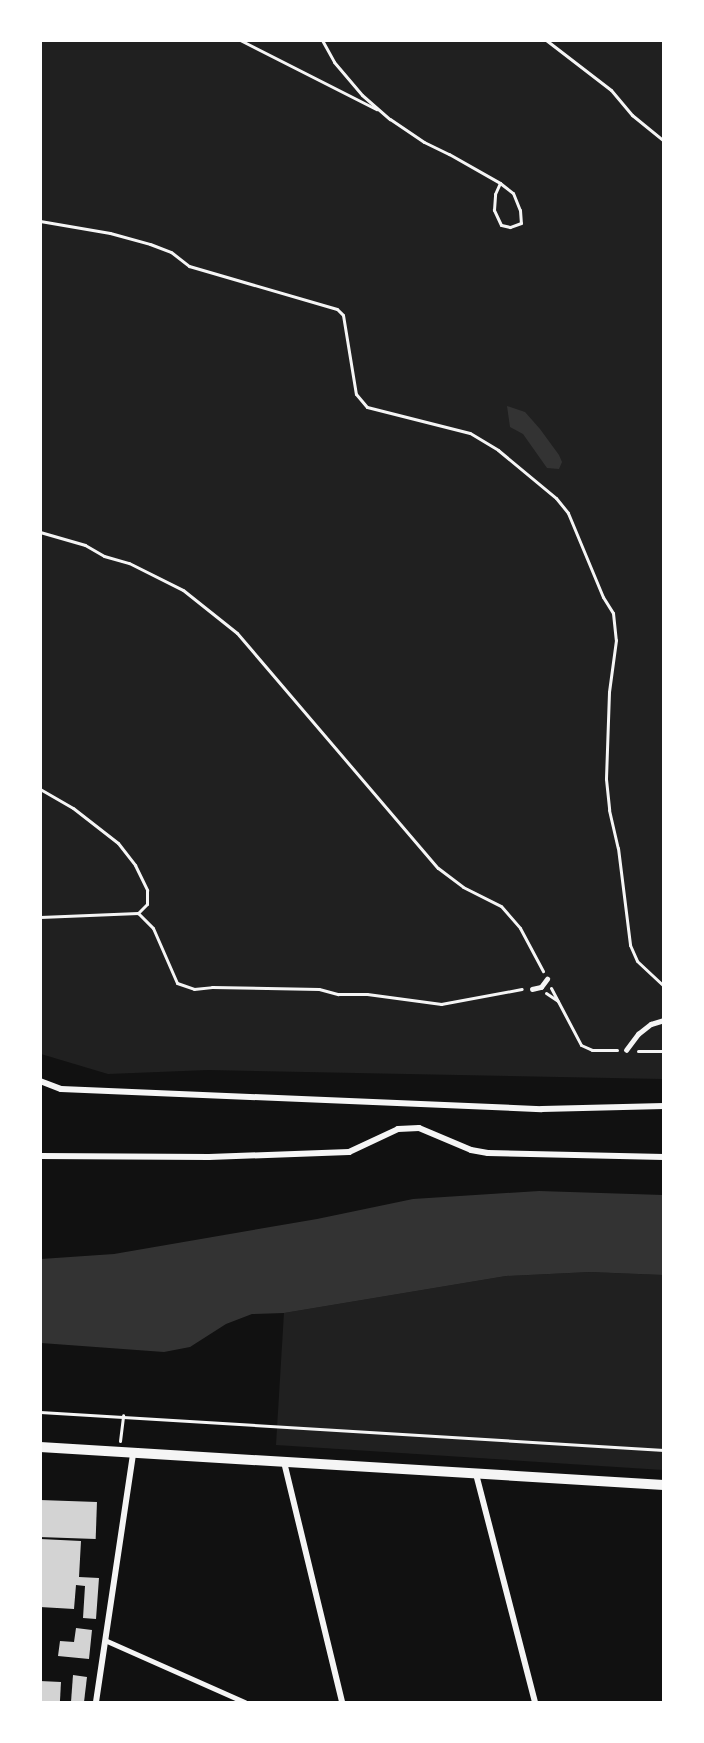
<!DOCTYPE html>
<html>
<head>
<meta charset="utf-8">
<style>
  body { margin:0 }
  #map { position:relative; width:704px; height:1743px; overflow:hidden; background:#111; font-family:"Open Sans",sans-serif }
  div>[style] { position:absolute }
  .green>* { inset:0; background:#202020 }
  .water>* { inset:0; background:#333 }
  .building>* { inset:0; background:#d3d3d3; transform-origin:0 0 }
  .path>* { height:3px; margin:-1.5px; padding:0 1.5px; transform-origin:1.5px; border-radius:1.5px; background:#f5f5f5 }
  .service>* { height:4.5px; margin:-2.25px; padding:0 2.25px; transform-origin:2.25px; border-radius:2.25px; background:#f5f5f5 }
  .minor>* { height:6px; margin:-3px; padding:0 3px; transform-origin:3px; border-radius:3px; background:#f5f5f5 }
  .tertiary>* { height:10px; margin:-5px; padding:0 5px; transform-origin:5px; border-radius:5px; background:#f5f5f5 }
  span { translate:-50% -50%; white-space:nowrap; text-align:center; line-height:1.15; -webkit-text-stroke:5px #fff; paint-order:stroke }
  .frame { position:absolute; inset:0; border:42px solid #fff; pointer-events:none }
</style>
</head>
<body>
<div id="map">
  <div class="green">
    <i style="clip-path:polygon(40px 41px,663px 41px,663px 1079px,208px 1070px,108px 1074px,41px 1054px)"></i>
    <i style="clip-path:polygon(590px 1272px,663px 1275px,663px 1470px,276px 1445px,284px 1313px,506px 1276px)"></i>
  </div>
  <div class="water">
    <i style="clip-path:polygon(507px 406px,525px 412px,540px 429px,559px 455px,562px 462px,559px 469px,547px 468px,523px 434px,510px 427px)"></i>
    <i style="clip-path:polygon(539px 1191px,663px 1195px,663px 1275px,590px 1272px,506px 1276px,284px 1313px,252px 1314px,226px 1324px,190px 1347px,164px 1352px,41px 1343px,41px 1259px,114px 1254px,317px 1219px,413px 1199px)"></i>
  </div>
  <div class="building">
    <i style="left:40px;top:1500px;width:57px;height:37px;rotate:2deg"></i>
    <i style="clip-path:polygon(40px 1539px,81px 1541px,79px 1577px,99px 1578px,96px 1619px,83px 1618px,85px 1586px,76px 1585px,74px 1609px,40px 1607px)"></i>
    <i style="clip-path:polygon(76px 1628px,92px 1630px,89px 1659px,58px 1656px,60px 1641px,74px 1642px)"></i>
    <i style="clip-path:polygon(73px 1675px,87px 1677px,84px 1702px,71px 1702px)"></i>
    <i style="left:40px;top:1681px;width:21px;height:21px;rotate:3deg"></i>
  </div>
  <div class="path">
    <i style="left:240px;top:40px;width:153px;rotate:26.9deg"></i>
    <i style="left:322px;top:40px;width:25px;rotate:61deg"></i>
    <i style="left:334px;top:62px;width:43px;rotate:49.7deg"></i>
    <i style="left:362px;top:95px;width:37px;rotate:41deg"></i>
    <i style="left:390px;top:119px;width:41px;rotate:34.1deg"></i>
    <i style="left:424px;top:142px;width:28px;rotate:26deg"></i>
    <i style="left:449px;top:154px;width:59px;rotate:29.6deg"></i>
    <i style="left:500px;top:183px;width:16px;rotate:38deg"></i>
    <i style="left:513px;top:193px;width:18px;rotate:68deg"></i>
    <i style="left:520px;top:210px;width:13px;rotate:86deg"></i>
    <i style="left:521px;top:223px;width:12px;rotate:160deg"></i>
    <i style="left:510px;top:227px;width:9px;rotate:-167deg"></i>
    <i style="left:501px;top:225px;width:17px;rotate:-115deg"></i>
    <i style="left:494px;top:210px;width:16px;rotate:-86deg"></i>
    <i style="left:495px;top:194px;width:12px;rotate:-66deg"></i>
    <i style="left:546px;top:40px;width:82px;rotate:37.6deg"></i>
    <i style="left:611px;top:90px;width:33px;rotate:50deg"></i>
    <i style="left:632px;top:115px;width:41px;rotate:39.1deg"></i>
    <i style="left:40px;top:221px;width:71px;rotate:9.7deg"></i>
    <i style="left:110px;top:233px;width:41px;rotate:15.4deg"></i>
    <i style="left:150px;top:244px;width:22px;rotate:21deg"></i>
    <i style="left:171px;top:252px;width:23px;rotate:38deg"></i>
    <i style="left:189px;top:266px;width:154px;rotate:16.2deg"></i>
    <i style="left:337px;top:309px;width:8px;rotate:45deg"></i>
    <i style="left:343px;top:315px;width:80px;rotate:80.7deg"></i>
    <i style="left:356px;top:394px;width:17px;rotate:50deg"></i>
    <i style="left:367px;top:407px;width:106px;rotate:14.2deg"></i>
    <i style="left:470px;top:433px;width:33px;rotate:31deg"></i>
    <i style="left:498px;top:450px;width:75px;rotate:39.6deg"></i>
    <i style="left:556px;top:498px;width:19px;rotate:51deg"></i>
    <i style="left:568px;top:513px;width:91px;rotate:67.4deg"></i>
    <i style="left:603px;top:597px;width:19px;rotate:58deg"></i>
    <i style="left:613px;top:613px;width:27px;rotate:84deg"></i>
    <i style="left:616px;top:640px;width:52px;rotate:97.7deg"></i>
    <i style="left:609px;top:692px;width:87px;rotate:92deg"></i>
    <i style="left:606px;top:779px;width:31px;rotate:84deg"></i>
    <i style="left:609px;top:810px;width:39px;rotate:77deg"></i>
    <i style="left:618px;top:848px;width:98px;rotate:82.9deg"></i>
    <i style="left:630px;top:945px;width:17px;rotate:66deg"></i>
    <i style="left:637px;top:961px;width:37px;rotate:43deg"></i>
    <i style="left:40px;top:532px;width:47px;rotate:16.1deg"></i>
    <i style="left:85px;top:545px;width:22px;rotate:30deg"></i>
    <i style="left:104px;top:556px;width:26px;rotate:16deg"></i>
    <i style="left:129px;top:563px;width:60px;rotate:26.6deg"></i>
    <i style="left:183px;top:590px;width:69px;rotate:38.5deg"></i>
    <i style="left:237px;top:633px;width:309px;rotate:49.5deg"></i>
    <i style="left:438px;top:868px;width:31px;rotate:37deg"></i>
    <i style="left:463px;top:887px;width:42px;rotate:26.6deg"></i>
    <i style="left:501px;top:906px;width:29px;rotate:49deg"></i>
    <i style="left:520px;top:928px;width:49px;rotate:61.9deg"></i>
    <i style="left:40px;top:789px;width:38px;rotate:30deg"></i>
    <i style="left:73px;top:808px;width:57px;rotate:37.9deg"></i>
    <i style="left:118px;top:843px;width:28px;rotate:52deg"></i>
    <i style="left:135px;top:865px;width:28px;rotate:64deg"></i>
    <i style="left:147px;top:890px;width:14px;rotate:90deg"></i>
    <i style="left:147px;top:904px;width:13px;rotate:135deg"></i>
    <i style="left:138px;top:913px;width:98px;rotate:177.7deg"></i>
    <i style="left:138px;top:913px;width:21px;rotate:45deg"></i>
    <i style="left:153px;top:928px;width:60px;rotate:66.4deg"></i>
    <i style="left:177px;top:983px;width:18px;rotate:19deg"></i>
    <i style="left:194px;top:989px;width:18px;rotate:-6deg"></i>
    <i style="left:212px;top:987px;width:107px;rotate:1.1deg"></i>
    <i style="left:319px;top:989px;width:20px;rotate:15deg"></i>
    <i style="left:338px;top:994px;width:29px"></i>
    <i style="left:367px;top:994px;width:75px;rotate:7.7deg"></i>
    <i style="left:441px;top:1004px;width:82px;rotate:-10.5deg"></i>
    <i style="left:551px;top:988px;width:64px;rotate:62.2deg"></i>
    <i style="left:581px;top:1045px;width:12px;rotate:24deg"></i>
    <i style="left:592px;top:1050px;width:25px"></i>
    <i style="left:546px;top:993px;width:14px;rotate:34deg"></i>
    <i style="left:638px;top:1051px;width:26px"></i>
    <i style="left:40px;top:1412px;width:625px;rotate:3.48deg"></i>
    <i style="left:120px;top:1441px;width:26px;rotate:-83deg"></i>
  </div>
  <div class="service">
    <i style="left:532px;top:989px;width:9px;rotate:-13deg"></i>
    <i style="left:541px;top:987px;width:10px;rotate:-53deg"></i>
    <i style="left:626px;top:1050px;width:20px;rotate:-53deg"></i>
    <i style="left:638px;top:1034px;width:16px;rotate:-38deg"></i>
    <i style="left:651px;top:1024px;width:14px;rotate:-17deg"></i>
    <i style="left:105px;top:1640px;width:153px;rotate:23.9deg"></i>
  </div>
  <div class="minor">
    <i style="left:40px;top:1081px;width:22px;rotate:21deg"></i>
    <i style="left:61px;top:1089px;width:481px;rotate:2.4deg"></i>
    <i style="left:542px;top:1109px;width:122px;rotate:-1.4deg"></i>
    <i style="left:40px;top:1156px;width:169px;rotate:0.3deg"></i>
    <i style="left:209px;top:1157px;width:140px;rotate:-2deg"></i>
    <i style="left:349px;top:1152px;width:54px;rotate:-25.1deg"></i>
    <i style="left:398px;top:1129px;width:21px;rotate:-3deg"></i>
    <i style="left:419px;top:1128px;width:56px;rotate:22.9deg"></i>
    <i style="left:471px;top:1150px;width:17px;rotate:10deg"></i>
    <i style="left:488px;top:1153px;width:176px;rotate:1.3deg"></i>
    <i style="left:284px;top:1462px;width:247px;rotate:76.4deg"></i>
    <i style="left:476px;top:1474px;width:236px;rotate:75.5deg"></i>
    <i style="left:96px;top:1702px;width:252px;rotate:-81.5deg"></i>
  </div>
  <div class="tertiary">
    <i style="left:40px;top:1447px;width:625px;rotate:3.48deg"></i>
  </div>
  <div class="frame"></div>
</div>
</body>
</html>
